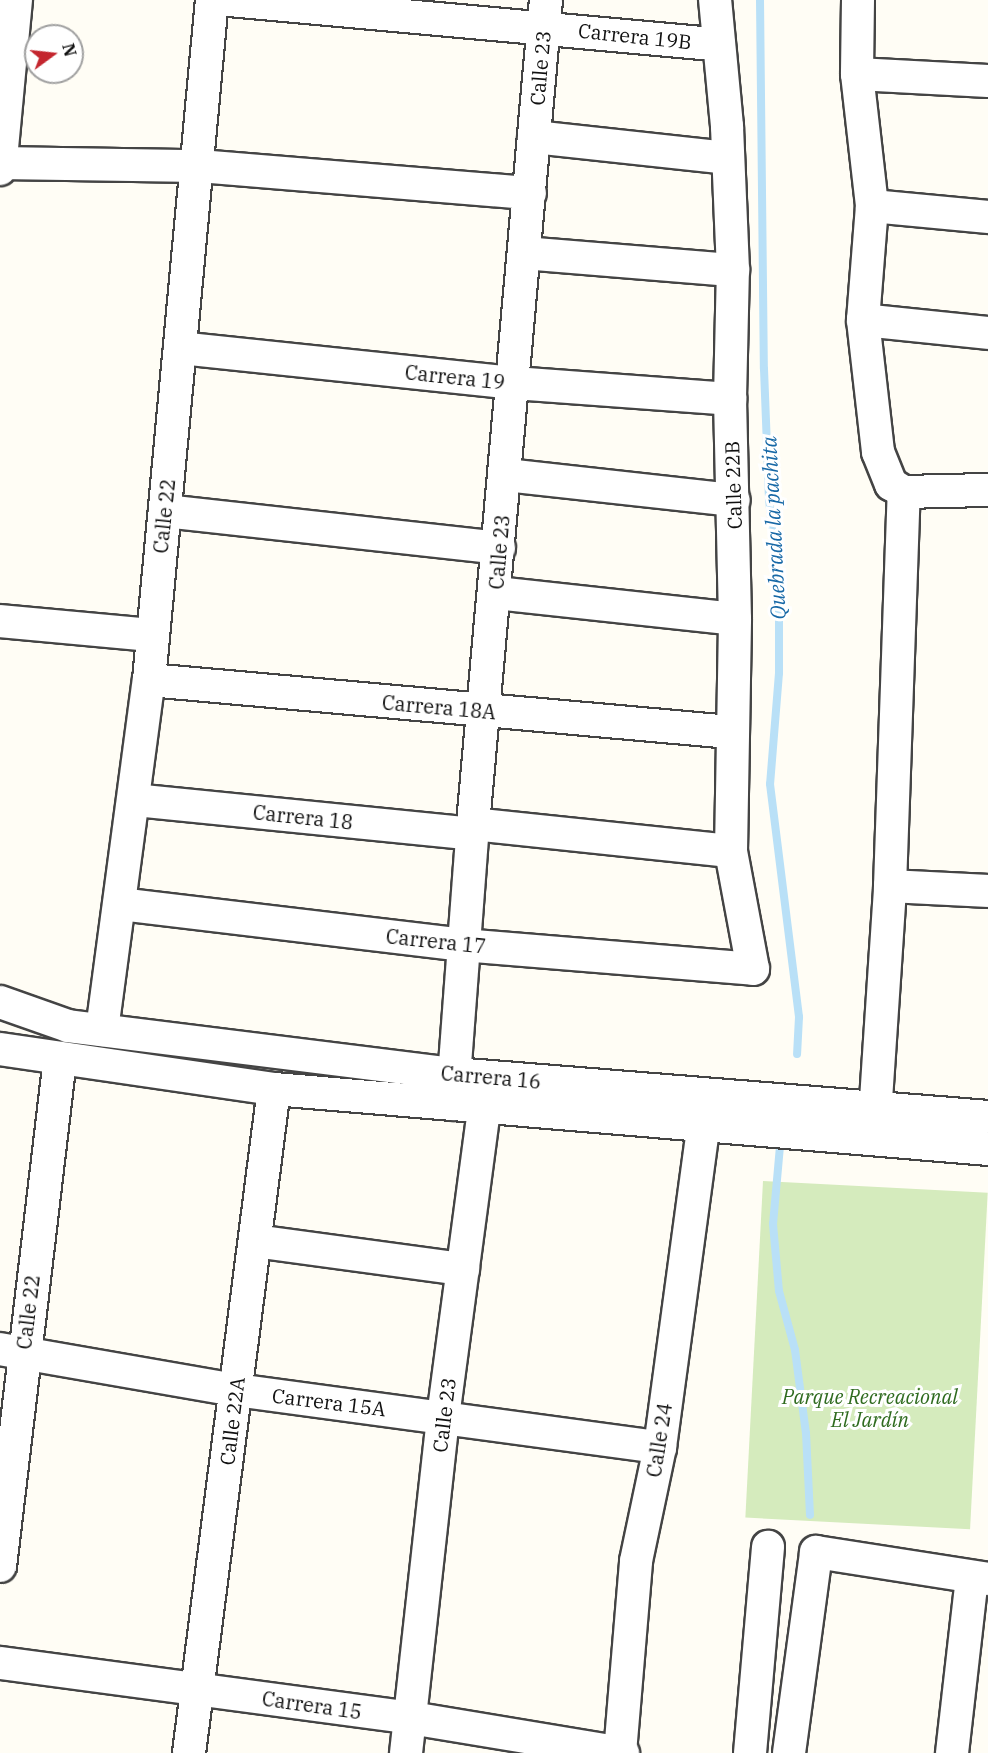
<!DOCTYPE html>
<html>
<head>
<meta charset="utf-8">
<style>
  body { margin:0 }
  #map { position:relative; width:988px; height:1753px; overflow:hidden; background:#fffdf5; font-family:"IBM Plex Serif",serif }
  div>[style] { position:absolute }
  .green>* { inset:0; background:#d5ebbd; transform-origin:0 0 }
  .stream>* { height:8px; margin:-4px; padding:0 4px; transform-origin:4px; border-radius:4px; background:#b9e0f7 }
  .roads { filter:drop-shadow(2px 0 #444) drop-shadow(-2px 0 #444) drop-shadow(0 2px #444) drop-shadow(0 -2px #444) }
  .minor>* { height:32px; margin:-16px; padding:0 16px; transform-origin:16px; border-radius:16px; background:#fff }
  span { translate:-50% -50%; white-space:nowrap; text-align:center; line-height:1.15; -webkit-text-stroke:6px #fff; paint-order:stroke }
  .street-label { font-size:20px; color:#111 }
  .park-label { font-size:20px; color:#2f6b1f; font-style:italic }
  .water-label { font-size:21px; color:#1768a6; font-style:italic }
  .north { position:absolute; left:24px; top:24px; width:60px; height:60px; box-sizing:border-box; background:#fff; border:2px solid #a0a0a0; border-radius:50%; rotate:75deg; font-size:16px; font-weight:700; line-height:24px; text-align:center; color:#111 }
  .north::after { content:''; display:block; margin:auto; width:21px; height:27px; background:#c4262e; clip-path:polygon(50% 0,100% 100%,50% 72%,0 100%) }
</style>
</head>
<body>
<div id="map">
  <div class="green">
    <i style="left:763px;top:1181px;width:225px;height:337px;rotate:3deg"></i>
  </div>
  <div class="stream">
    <i style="left:760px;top:0;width:369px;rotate:89.4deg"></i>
    <i style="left:764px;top:369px;width:130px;rotate:87.8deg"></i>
    <i style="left:769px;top:499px;width:94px;rotate:83.9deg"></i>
    <i style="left:779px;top:592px;width:81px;rotate:90deg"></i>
    <i style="left:779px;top:673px;width:111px;rotate:94.6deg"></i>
    <i style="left:770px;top:784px;width:235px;rotate:82.9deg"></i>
    <i style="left:799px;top:1017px;width:37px;rotate:93deg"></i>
    <i style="left:780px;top:1146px;width:78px;rotate:95.1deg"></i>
    <i style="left:773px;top:1224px;width:67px;rotate:84.9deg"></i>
    <i style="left:779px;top:1291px;width:61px;rotate:74.8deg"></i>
    <i style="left:795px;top:1350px;width:84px;rotate:82.5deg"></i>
    <i style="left:806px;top:1433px;width:82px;rotate:87.2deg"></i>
  </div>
  <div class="roads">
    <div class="minor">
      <i style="left:229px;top:0;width:492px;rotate:5.2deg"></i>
      <i style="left:858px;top:0;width:74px;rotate:90.8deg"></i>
      <i style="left:857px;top:74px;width:131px;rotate:3.1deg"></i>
      <i style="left:857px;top:74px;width:133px;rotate:83.5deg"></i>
      <i style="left:872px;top:206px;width:114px;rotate:94.5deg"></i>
      <i style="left:863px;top:320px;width:133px;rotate:83.5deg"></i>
      <i style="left:878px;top:452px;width:35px;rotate:68deg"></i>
      <i style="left:891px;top:484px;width:15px;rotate:32deg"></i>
      <i style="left:904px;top:492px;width:84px;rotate:-1.4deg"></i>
      <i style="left:534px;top:137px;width:194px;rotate:6.2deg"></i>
      <i style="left:0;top:163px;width:199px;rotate:0.9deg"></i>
      <i style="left:199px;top:166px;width:332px;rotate:4.7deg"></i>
      <i style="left:0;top:169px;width:170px;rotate:-84.6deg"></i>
      <i style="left:872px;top:206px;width:117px;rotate:5.4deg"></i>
      <i style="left:524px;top:253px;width:210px;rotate:4.7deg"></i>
      <i style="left:863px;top:320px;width:126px;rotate:5.9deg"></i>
      <i style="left:180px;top:348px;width:335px;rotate:6deg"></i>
      <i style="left:513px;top:383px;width:218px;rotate:4.2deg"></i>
      <i style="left:506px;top:475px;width:229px;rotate:6.3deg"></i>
      <i style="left:165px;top:511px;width:336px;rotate:6.3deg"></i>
      <i style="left:496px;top:593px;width:240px;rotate:6.2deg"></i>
      <i style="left:0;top:621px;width:152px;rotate:5.3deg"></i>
      <i style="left:149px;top:680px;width:583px;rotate:5.11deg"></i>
      <i style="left:134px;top:800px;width:340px;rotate:5.7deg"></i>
      <i style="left:473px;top:824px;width:259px;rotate:6deg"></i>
      <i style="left:890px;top:886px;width:98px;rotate:2.9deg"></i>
      <i style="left:120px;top:904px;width:345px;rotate:6.8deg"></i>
      <i style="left:463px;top:945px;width:291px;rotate:4.7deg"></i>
      <i style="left:753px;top:969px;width:120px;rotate:-100.6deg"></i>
      <i style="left:731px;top:851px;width:232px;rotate:-89deg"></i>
      <i style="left:735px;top:619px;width:220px;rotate:-91.3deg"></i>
      <i style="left:730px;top:399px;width:129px;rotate:-88.7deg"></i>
      <i style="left:733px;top:270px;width:144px;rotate:-92.4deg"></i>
      <i style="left:727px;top:126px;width:127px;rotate:-95.4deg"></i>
      <i style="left:0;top:1002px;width:72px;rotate:19.4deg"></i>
      <i style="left:68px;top:1026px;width:389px;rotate:7.1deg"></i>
      <i style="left:454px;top:1074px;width:536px;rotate:4.6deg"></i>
      <i style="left:102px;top:1030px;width:353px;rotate:-82.4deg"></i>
      <i style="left:149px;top:680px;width:683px;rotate:-84.71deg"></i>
      <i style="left:0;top:1049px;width:277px;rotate:8.3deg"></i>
      <i style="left:274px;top:1089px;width:717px;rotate:4.8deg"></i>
      <i style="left:452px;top:1104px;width:281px;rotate:-85.7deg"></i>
      <i style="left:473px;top:824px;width:827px;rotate:-84.94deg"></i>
      <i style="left:874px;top:1130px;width:245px;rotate:-86.2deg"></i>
      <i style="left:890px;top:886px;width:394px;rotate:-88deg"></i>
      <i style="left:255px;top:1241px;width:210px;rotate:7.7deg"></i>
      <i style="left:0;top:1349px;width:240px;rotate:9.9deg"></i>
      <i style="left:236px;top:1390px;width:428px;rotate:7.7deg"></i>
      <i style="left:0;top:1566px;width:511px;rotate:-83.25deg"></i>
      <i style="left:0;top:1663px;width:415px;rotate:7.6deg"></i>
      <i style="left:411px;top:1718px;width:215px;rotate:9.4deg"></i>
      <i style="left:189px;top:1753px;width:669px;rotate:-82.71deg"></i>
      <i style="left:406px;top:1753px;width:338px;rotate:-83.7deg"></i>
      <i style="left:443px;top:1417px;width:333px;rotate:-82.4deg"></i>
      <i style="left:620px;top:1753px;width:193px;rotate:-85.2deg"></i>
      <i style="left:636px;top:1561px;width:116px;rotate:-78.1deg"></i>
      <i style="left:660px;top:1447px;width:323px;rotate:-82.3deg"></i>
      <i style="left:750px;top:1753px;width:207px;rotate:-85deg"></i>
      <i style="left:789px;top:1753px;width:203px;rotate:-82.3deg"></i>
      <i style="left:816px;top:1552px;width:174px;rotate:8.9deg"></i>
      <i style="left:952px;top:1753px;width:176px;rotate:-83.5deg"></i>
    </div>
  </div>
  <div class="street-label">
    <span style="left:635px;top:36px;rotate:6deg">Carrera 19B</span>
    <span style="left:540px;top:68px;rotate:-85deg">Calle 23</span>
    <span style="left:455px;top:377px;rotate:6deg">Carrera 19</span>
    <span style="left:733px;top:485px;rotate:-92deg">Calle 22B</span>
    <span style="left:164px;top:516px;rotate:-84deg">Calle 22</span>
    <span style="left:499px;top:552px;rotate:-85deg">Calle 23</span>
    <span style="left:439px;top:707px;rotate:5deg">Carrera 18A</span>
    <span style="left:303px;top:817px;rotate:6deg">Carrera 18</span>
    <span style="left:436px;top:941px;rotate:6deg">Carrera 17</span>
    <span style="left:491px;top:1077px;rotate:5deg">Carrera 16</span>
    <span style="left:28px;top:1312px;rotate:-83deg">Calle 22</span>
    <span style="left:329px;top:1402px;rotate:7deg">Carrera 15A</span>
    <span style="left:444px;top:1415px;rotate:-83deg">Calle 23</span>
    <span style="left:232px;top:1421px;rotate:-83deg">Calle 22A</span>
    <span style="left:659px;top:1440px;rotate:-81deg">Calle 24</span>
    <span style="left:312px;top:1705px;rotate:8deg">Carrera 15</span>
  </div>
  <div class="park-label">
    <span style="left:870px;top:1408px">Parque Recreacional<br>El Jardín</span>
  </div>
  <div class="water-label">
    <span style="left:773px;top:528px;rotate:-93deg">Quebrada la pachita</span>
  </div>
  <div class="north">N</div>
</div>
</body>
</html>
